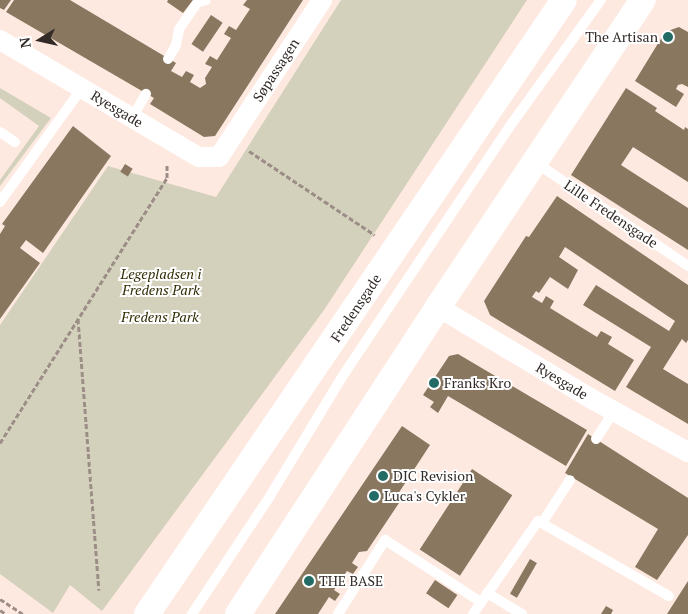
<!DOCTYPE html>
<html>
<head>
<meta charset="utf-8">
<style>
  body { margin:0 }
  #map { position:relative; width:688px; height:614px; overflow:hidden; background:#fee9e0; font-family:"PT Serif",serif }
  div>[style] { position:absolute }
  .green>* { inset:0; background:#d3d1bc }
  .building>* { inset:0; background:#897760; transform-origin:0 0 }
  .path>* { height:3px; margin-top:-1.5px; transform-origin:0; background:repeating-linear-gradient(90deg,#9c8e87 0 5px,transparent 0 7.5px) }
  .service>* { height:10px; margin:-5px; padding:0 5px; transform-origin:5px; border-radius:5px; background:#fff }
  .minor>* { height:20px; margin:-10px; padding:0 10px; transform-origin:10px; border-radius:10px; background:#fff }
  .tertiary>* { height:26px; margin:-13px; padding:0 13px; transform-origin:13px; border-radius:13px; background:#fff }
  .dots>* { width:14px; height:14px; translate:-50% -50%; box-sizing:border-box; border:2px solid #fff; border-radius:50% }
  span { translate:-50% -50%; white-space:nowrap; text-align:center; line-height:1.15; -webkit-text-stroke:4px #fff; paint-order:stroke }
  .poi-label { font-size:14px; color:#332b28 }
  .right { translate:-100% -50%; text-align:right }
  .left { translate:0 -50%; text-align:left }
  .street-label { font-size:14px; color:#332b28 }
  .park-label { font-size:14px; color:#312c04; font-style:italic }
  .north { position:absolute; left:15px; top:15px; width:50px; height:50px; -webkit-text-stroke:4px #fff; paint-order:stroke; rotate:260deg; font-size:14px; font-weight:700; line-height:20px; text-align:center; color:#332b28 }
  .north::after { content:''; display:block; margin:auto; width:18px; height:22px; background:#332b28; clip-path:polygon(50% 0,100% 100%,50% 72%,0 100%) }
</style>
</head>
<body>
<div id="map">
  <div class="green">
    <i style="clip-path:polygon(341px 0,527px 0,324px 310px,102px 611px,70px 585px,53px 613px,0 574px,0 325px,108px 166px,216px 197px)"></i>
    <i style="clip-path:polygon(0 88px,51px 118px,0 186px,0 180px,39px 126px,0 98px)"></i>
  </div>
  <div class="building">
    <i style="clip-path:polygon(0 0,11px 0,4px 10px,0 8px)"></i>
    <i style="clip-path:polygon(14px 0,70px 0,176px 63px,171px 71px,182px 77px,186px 71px,194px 75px,190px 82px,200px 88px,206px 84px,205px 78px,212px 67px,205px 64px,210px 56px,217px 60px,231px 38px,224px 34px,229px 26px,236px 30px,250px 9px,243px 5px,247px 0,303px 0,215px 136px,204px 137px,150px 104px,154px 98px,6px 12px)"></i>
    <i style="clip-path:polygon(168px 0,193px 0,183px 13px,167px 2px)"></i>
    <i style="left:211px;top:15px;width:14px;height:35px;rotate:34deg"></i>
    <i style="clip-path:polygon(679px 27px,688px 32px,688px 87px,682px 84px,678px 85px,676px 89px,684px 94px,676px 107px,635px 81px,665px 32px)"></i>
    <i style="clip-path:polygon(626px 88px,657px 108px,655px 111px,684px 130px,685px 127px,688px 129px,688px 182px,633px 147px,621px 165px,688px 208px,688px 250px,571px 175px)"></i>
    <i style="clip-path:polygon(73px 126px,111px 156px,43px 253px,26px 240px,20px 248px,40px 263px,0 319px,0 234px,5px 226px,2px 224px)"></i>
    <i style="left:125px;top:164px;width:9px;height:9px;rotate:32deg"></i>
    <i style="clip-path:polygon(557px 196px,688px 285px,688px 340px,686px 343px,682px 339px,663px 369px,688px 384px,688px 424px,626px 387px,651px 347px,583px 305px,596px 285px,669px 331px,675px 321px,565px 247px,559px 257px,578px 270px,568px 289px,550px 277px,539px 293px,536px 291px,532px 297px,542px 303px,546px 296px,554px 301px,550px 308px,597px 337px,601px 331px,612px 337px,608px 344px,634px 360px,615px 391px,490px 315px,484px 301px,526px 236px,529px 237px)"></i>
    <i style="clip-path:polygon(458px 354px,587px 430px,566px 466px,448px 396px,438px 413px,430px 407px,434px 402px,423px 395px,449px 356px)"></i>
    <i style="clip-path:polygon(402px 426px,430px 445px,398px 494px,399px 503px,367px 551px,359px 552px,352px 563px,358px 567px,353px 574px,347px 571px,334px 590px,340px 594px,335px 601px,329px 597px,318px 614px,275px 614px)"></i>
    <i style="clip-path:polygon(588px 434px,688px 498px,688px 535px,657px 580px,635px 567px,658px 529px,565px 473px)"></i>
    <i style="left:472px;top:469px;width:48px;height:96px;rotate:33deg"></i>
    <i style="left:530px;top:559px;width:8px;height:40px;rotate:30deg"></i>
    <i style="left:435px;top:580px;width:27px;height:16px;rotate:34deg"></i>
    <i style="clip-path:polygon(688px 581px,688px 614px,667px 614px)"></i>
    <i style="clip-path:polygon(606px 606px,613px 610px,611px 614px,601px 614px)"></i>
  </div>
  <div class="path">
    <i style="left:249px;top:151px;width:151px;rotate:33.7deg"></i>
    <i style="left:78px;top:319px;width:272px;rotate:85.6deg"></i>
    <i style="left:0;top:443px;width:313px;rotate:-57.8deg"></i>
    <i style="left:167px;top:178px;width:13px;rotate:-90deg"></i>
    <i style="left:0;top:599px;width:27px;rotate:33deg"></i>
    <i style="left:0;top:610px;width:7px;rotate:34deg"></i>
  </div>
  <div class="service">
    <i style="left:168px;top:59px;width:16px;rotate:-60deg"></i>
    <i style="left:176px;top:45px;width:16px;rotate:-79deg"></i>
    <i style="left:179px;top:29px;width:33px;rotate:-55deg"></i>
    <i style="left:198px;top:2px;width:8px;rotate:-14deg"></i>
    <i style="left:132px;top:118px;width:28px;rotate:-60deg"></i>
    <i style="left:0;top:132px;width:18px;rotate:34deg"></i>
    <i style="left:535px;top:162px;width:185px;rotate:34.2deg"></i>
    <i style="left:0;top:202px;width:140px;rotate:-54.3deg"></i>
    <i style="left:596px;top:439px;width:33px;rotate:-57deg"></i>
    <i style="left:542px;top:523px;width:51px;rotate:-56.9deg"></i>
    <i style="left:487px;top:593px;width:41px;rotate:31deg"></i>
    <i style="left:192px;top:614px;width:141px;rotate:-56.5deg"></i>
    <i style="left:270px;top:496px;width:139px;rotate:-58.8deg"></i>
    <i style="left:342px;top:377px;width:302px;rotate:-56.2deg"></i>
    <i style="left:510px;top:126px;width:155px;rotate:-54.2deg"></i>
    <i style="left:338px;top:614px;width:88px;rotate:-57.6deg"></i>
    <i style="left:385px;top:540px;width:114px;rotate:32.9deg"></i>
    <i style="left:473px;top:614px;width:113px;rotate:-55deg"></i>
    <i style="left:538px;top:521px;width:151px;rotate:29.8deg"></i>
  </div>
  <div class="minor">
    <i style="left:0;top:40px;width:231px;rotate:30.5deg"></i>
    <i style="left:199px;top:157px;width:20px"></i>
    <i style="left:219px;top:157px;width:188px;rotate:-56.7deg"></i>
    <i style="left:438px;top:307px;width:177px;rotate:30.9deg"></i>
    <i style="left:590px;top:398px;width:112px;rotate:28.9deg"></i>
  </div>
  <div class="tertiary">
    <i style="left:147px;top:614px;width:742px;rotate:-55.82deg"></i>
    <i style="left:238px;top:614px;width:366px;rotate:-56.9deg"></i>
    <i style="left:438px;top:307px;width:369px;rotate:-56.3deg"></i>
  </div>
  <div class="dots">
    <i style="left:668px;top:37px;background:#226c65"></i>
    <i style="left:434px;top:383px;background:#226c65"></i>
    <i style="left:383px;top:476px;background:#226c65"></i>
    <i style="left:374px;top:496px;background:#226c65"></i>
    <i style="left:309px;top:581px;background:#226c65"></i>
  </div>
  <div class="poi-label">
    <span class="right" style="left:658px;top:37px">The Artisan</span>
    <span class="left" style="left:444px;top:383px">Franks Kro</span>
    <span class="left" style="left:393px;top:476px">DIC Revision</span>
    <span class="left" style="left:384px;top:496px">Luca's Cykler</span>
    <span class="left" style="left:319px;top:581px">THE BASE</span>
  </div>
  <div class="street-label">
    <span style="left:276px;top:70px;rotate:-57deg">Søpassagen</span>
    <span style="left:117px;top:109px;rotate:31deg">Ryesgade</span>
    <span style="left:611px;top:214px;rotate:34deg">Lille Fredensgade</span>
    <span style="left:356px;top:308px;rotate:-56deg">Fredensgade</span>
    <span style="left:562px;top:381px;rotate:31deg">Ryesgade</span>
  </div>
  <div class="park-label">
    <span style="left:161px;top:282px">Legepladsen i<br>Fredens Park</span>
    <span style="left:160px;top:317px">Fredens Park</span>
  </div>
  <div class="north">N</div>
</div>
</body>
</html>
